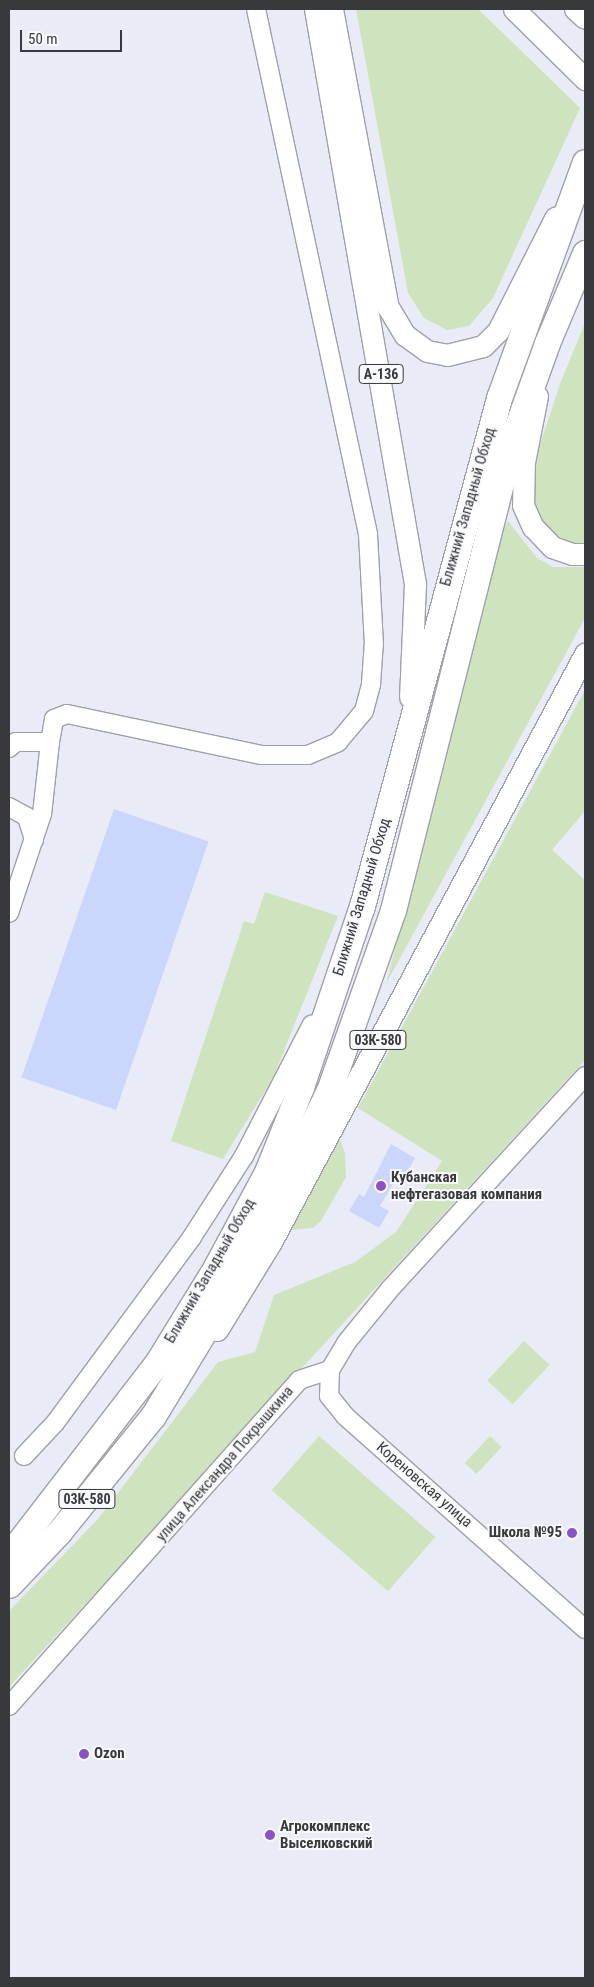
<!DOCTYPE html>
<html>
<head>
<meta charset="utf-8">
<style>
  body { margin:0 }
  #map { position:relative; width:594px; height:1987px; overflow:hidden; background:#e9ecf6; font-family:"Roboto Condensed",sans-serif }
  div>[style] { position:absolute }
  .green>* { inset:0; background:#cfe3be; transform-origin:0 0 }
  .building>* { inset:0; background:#cbd6fc; transform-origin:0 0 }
  .roads { filter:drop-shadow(1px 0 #9ea0aa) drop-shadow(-1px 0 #9ea0aa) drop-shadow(0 1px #9ea0aa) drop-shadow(0 -1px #9ea0aa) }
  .minor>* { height:18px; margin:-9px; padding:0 9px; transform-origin:9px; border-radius:9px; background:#fff }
  .major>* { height:21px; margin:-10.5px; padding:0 10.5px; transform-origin:10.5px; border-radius:10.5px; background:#fff }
  .highway>* { height:25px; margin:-12.5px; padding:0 12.5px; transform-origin:12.5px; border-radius:12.5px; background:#fff }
  .dots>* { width:14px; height:14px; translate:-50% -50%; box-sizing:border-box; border:2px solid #f8f9fd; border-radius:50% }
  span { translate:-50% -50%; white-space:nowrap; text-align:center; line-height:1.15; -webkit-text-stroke:4px #f8f9fd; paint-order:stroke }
  .shield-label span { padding:1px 4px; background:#f8f9fd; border:1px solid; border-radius:4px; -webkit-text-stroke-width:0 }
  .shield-label { font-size:14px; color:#38393d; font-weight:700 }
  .street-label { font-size:15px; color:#38393d }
  .poi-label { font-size:15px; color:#38393d; font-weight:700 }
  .left { translate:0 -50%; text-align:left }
  .right { translate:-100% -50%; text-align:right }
  .frame { position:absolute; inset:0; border:10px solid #38393d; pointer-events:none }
  .scale { position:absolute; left:20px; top:30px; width:102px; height:22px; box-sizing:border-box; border:2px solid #38393d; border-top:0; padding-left:6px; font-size:15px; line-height:18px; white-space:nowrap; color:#38393d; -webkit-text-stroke:4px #f8f9fd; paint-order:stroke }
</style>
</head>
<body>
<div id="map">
  <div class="green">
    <i style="clip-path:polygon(356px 9px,478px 9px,580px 108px,493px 298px,469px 326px,447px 330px,424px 318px,408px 293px)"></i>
    <i style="clip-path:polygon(585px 323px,585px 542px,570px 545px,543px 523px,531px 505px,534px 463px,560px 384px)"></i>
    <i style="clip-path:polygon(508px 521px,537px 558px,553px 567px,585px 567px,585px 618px,386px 984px,500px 535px)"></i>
    <i style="clip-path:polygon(585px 690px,585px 811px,552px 850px,585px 880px,585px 1060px,9px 1687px,9px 1611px,98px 1519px,218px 1362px,255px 1352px,274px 1295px,355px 1262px,396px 1232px,442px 1161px,358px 1108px)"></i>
    <i style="clip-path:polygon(265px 892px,338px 916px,273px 1078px,223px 1159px,171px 1141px,244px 921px,254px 924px)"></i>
    <i style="clip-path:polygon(338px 1134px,345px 1153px,346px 1177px,321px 1221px,313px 1228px,288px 1230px)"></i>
    <i style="left:524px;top:1341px;width:35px;height:54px;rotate:43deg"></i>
    <i style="left:319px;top:1436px;width:154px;height:72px;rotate:41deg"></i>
    <i style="left:490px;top:1436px;width:16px;height:37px;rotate:43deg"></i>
  </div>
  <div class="building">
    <i style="left:114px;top:809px;width:100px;height:284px;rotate:19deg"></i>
    <i style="clip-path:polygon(391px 1144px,415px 1158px,403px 1180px,397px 1177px,380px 1206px,389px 1211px,379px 1228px,349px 1211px,359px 1194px,364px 1197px)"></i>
  </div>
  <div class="roads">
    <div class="minor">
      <i style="left:50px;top:742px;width:23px;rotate:-80deg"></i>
      <i style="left:54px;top:719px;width:14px;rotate:-21deg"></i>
      <i style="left:67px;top:714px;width:198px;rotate:11.9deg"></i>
      <i style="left:261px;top:755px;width:47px"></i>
      <i style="left:308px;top:755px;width:33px;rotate:-23deg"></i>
      <i style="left:338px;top:742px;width:40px;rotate:-50deg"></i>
      <i style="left:364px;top:711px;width:28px;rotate:-75deg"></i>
      <i style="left:371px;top:684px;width:39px;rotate:-86deg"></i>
      <i style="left:374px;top:645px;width:111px;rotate:-93.1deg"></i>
      <i style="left:368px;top:534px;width:537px;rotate:-102.04deg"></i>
      <i style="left:9px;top:748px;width:9px;rotate:-41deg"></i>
      <i style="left:16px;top:742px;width:34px"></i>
      <i style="left:50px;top:742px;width:72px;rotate:96.3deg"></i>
      <i style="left:42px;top:814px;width:104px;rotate:108.4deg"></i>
      <i style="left:9px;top:807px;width:21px;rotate:29deg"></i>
      <i style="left:27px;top:817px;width:24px;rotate:73deg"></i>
      <i style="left:330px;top:1370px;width:26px;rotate:92deg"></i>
      <i style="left:329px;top:1396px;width:26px;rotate:51deg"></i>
      <i style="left:345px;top:1416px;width:321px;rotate:41.6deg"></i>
      <i style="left:24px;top:1456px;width:45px;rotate:-46.8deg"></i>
      <i style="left:55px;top:1423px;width:231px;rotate:-53.6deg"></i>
      <i style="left:192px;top:1237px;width:96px;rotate:-57.3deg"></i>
      <i style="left:244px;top:1156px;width:148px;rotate:-62.7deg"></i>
      <i style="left:9px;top:1706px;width:436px;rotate:-48.3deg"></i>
      <i style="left:299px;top:1380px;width:33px;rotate:-18deg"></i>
      <i style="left:330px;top:1370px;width:31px;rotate:-59deg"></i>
      <i style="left:346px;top:1343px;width:70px;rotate:-50.8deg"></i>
      <i style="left:390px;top:1289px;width:289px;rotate:-47.5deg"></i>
    </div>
    <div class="major">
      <i style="left:315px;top:9px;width:584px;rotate:80.13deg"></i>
      <i style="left:415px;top:584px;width:113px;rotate:92.5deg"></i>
      <i style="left:332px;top:9px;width:303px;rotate:79.4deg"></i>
      <i style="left:388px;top:307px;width:33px;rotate:59deg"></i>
      <i style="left:405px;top:335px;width:27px;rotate:36deg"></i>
      <i style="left:427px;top:351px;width:20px;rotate:11deg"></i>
      <i style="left:447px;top:355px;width:37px;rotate:-14deg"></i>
      <i style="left:483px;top:346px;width:21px;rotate:-45deg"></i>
      <i style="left:498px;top:331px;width:127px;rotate:-63.2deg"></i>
      <i style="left:514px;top:9px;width:100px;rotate:44.6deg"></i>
      <i style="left:575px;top:9px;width:13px;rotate:42deg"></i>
      <i style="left:537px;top:396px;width:67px;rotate:101.1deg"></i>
      <i style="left:524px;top:462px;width:43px;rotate:91.3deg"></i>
      <i style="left:523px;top:505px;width:24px;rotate:66deg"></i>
      <i style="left:533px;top:527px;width:28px;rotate:46deg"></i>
      <i style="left:552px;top:547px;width:21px;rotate:19deg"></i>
      <i style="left:572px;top:554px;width:13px"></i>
      <i style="left:217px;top:1330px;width:103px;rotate:-58.5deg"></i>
      <i style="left:271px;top:1242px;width:667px;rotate:-61.9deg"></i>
    </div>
    <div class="highway">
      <i style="left:9px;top:1555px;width:242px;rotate:-52.4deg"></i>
      <i style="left:157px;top:1363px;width:113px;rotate:-58.4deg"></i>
      <i style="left:216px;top:1267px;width:108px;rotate:-61.8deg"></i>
      <i style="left:267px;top:1172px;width:92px;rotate:-68.2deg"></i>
      <i style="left:301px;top:1087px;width:191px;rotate:-71.4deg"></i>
      <i style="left:362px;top:906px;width:526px;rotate:-74.91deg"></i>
      <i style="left:499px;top:398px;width:251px;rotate:-70deg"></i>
      <i style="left:9px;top:1585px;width:73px;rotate:-46.7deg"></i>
      <i style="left:59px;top:1532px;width:149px;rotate:-51deg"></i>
      <i style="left:153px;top:1416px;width:178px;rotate:-58.8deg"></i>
      <i style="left:245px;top:1264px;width:195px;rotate:-64.2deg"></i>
      <i style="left:330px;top:1088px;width:189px;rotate:-70.5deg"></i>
      <i style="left:393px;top:910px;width:479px;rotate:-75.8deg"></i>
      <i style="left:510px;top:446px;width:109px;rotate:-70.2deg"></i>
      <i style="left:547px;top:343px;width:98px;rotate:-67.1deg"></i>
    </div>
  </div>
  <div class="dots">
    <i style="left:381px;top:1186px;background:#8c50c7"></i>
    <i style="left:572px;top:1533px;background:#8c50c7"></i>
    <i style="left:84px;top:1754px;background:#8c50c7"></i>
    <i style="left:270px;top:1835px;background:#8c50c7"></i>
  </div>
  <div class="shield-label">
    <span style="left:381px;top:374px">А-136</span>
    <span style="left:378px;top:1040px">03К-580</span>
    <span style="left:87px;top:1499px">03К-580</span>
  </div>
  <div class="street-label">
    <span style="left:468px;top:507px;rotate:-74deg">Ближний Западный Обход</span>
    <span style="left:362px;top:897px;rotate:-73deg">Ближний Западный Обход</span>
    <span style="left:210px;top:1271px;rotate:-60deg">Ближний Западный Обход</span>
    <span style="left:225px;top:1464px;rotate:-49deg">улица Александра Покрышкина</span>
    <span style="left:424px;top:1485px;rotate:41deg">Кореновская улица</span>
  </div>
  <div class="poi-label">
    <span class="left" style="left:391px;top:1186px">Кубанская<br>нефтегазовая компания</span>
    <span class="right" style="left:562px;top:1533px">Школа №95</span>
    <span class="left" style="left:94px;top:1754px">Ozon</span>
    <span class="left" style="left:280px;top:1835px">Агрокомплекс<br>Выселковский</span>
  </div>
  <div class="frame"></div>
  <div class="scale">50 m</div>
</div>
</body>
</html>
